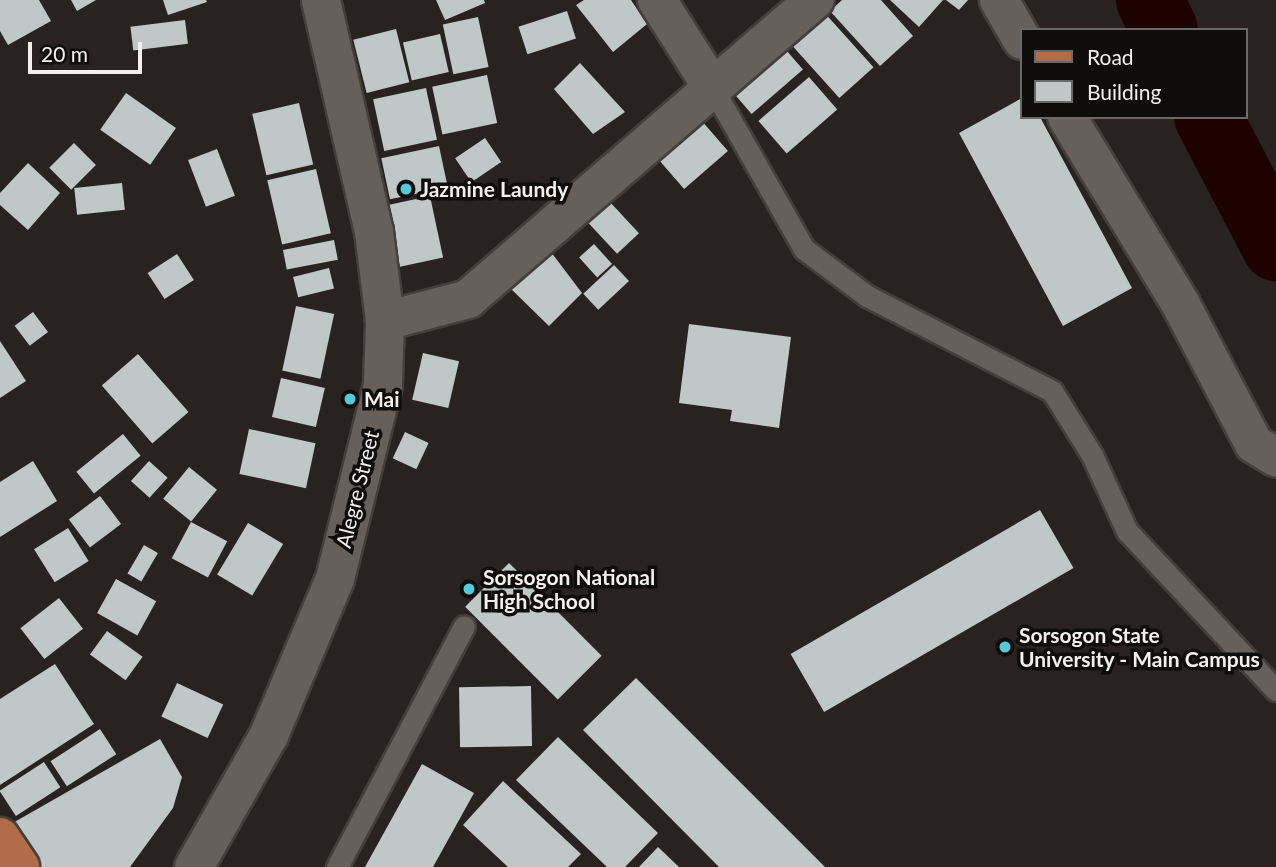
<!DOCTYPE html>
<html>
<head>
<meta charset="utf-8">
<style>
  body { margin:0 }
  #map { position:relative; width:1276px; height:867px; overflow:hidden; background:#282321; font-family:Lato,sans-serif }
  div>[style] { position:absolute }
  .river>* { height:68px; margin:-34px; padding:0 34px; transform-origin:34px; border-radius:34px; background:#1d0200 }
  .building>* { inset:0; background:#bfc7c7; transform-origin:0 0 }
  .roads { filter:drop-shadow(2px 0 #433f3c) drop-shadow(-2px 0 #433f3c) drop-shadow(0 2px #433f3c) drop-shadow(0 -2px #433f3c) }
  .service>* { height:21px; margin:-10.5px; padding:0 10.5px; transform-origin:10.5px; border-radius:10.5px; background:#66605d }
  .minor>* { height:38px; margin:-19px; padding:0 19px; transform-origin:19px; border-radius:19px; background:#66605d }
  .tertiary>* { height:38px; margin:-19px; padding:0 19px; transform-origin:19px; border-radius:19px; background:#66605d }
  .primary>* { height:38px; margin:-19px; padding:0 19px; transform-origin:19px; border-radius:19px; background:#b16d47 }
  .dots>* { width:19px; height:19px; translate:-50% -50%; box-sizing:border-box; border:4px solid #0f0d0c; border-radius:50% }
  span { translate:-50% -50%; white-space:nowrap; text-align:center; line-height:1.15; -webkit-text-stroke:7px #0f0d0c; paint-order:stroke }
  .poi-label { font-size:21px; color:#f4f0ef; font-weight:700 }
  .left { translate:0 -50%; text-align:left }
  .street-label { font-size:21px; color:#f4f0ef }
  .legend { position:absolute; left:1020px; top:28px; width:228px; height:91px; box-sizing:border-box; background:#0f0d0c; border:2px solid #6b6867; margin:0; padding:9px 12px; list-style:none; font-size:21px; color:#f4f0ef }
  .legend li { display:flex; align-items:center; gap:14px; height:35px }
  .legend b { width:35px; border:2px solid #6b6867 }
  .scale { position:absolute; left:28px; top:42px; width:114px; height:32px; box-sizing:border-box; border:4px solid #f4f0ef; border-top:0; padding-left:9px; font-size:21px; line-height:24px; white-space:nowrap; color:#f4f0ef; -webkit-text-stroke:5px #0f0d0c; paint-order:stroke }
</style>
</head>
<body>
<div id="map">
  <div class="river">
    <i style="left:1150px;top:0;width:33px;rotate:65deg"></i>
    <i style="left:1208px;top:117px;width:147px;rotate:62.4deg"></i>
  </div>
  <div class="building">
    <i style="clip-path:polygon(0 0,39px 0,51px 21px,8px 45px,0 31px)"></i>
    <i style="clip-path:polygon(71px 0,96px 0,77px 11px)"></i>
    <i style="clip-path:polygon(163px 0,206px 0,207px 2px,168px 15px)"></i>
    <i style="clip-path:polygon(436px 0,484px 0,485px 3px,445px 20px)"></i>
    <i style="clip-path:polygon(584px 0,631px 0,647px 24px,613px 52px,576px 5px)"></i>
    <i style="clip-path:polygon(842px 0,881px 0,913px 36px,880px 66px,830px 11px)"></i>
    <i style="clip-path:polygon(890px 0,943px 0,919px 27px)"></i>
    <i style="clip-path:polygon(946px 0,968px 0,959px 10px)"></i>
    <i style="left:822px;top:10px;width:77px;height:46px;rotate:48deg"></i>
    <i style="left:567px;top:11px;width:29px;height:51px;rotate:72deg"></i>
    <i style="left:478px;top:17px;width:51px;height:36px;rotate:78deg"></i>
    <i style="left:185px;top:20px;width:24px;height:55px;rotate:83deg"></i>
    <i style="left:396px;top:29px;width:55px;height:44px;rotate:76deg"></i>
    <i style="left:440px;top:34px;width:39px;height:38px;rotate:77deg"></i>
    <i style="left:780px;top:43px;width:35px;height:68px;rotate:49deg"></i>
    <i style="clip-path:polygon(580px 63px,625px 112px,593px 134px,554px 89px)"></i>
    <i style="left:487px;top:75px;width:49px;height:56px;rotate:78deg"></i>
    <i style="left:809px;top:77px;width:43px;height:67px;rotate:49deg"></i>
    <i style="left:426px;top:88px;width:53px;height:54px;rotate:78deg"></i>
    <i style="left:126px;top:93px;width:61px;height:45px;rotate:35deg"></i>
    <i style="clip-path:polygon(1022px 98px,1022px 117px,1040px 117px,1132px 288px,1063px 326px,959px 133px)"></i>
    <i style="left:299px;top:103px;width:63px;height:48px;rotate:77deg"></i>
    <i style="left:701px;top:120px;width:41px;height:58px;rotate:49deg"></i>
    <i style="left:485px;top:138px;width:29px;height:36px;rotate:56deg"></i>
    <i style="left:74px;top:143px;width:31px;height:35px;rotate:45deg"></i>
    <i style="left:439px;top:146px;width:42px;height:59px;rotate:78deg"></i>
    <i style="left:217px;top:149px;width:50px;height:31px;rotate:69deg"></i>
    <i style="clip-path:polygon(28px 163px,60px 193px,28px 230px,0 205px,0 193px)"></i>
    <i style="left:316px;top:169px;width:66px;height:50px;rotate:77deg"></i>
    <i style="left:122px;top:183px;width:27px;height:48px;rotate:84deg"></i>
    <i style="left:430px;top:196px;width:63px;height:44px;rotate:78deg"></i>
    <i style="left:609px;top:201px;width:44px;height:30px;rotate:47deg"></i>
    <i style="left:334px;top:240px;width:20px;height:52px;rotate:79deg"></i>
    <i style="left:594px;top:244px;width:27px;height:20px;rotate:48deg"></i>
    <i style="clip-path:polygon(551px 252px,582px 293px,549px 326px,507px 285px)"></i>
    <i style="left:177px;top:254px;width:31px;height:35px;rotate:57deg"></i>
    <i style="left:614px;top:265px;width:22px;height:42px;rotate:47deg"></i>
    <i style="left:329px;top:268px;width:21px;height:37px;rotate:76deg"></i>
    <i style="left:296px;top:306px;width:39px;height:66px;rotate:12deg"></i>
    <i style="left:33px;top:312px;width:25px;height:23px;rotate:53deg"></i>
    <i style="clip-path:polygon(689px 324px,791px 337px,779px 428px,730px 421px,732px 410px,679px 403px)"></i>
    <i style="clip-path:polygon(0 341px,26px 381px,0 398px)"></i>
    <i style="left:423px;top:353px;width:37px;height:48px;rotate:13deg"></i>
    <i style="left:138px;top:354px;width:77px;height:48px;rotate:49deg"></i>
    <i style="left:281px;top:378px;width:45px;height:40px;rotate:13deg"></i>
    <i style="left:249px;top:429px;width:68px;height:46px;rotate:12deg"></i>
    <i style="left:405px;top:432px;width:26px;height:29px;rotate:25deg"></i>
    <i style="left:123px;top:434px;width:28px;height:60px;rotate:51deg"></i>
    <i style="clip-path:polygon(33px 461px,57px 501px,0 537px,0 482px)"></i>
    <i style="left:149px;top:461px;width:25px;height:27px;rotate:42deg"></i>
    <i style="left:189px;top:467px;width:36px;height:41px;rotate:39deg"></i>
    <i style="left:100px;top:496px;width:35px;height:39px;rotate:53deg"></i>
    <i style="left:1040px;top:510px;width:67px;height:288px;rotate:60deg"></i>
    <i style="left:191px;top:522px;width:41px;height:41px;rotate:28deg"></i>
    <i style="left:248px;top:523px;width:41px;height:60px;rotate:31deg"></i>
    <i style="left:68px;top:528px;width:39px;height:40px;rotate:58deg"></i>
    <i style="left:144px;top:545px;width:16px;height:33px;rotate:30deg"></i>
    <i style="left:509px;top:563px;width:131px;height:62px;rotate:45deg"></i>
    <i style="left:116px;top:579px;width:46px;height:39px;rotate:29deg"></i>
    <i style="left:59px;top:598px;width:39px;height:49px;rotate:52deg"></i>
    <i style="left:107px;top:631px;width:44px;height:29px;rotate:36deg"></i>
    <i style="clip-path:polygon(55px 664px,94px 724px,0 785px,0 699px)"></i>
    <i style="clip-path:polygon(636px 678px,825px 867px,719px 867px,583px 730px)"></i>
    <i style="left:177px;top:683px;width:51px;height:37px;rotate:25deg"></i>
    <i style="left:531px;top:686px;width:60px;height:72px;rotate:89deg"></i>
    <i style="left:100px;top:729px;width:30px;height:59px;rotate:57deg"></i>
    <i style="clip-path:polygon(558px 737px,658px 833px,625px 867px,607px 867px,516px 780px)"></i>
    <i style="clip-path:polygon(160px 739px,182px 777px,173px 808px,130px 867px,35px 867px,11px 824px)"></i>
    <i style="left:44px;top:762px;width:30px;height:53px;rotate:57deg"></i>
    <i style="clip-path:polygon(422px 764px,474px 793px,433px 867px,365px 867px)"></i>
    <i style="clip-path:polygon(503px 781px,581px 854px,568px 867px,508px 867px,463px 825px)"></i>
    <i style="clip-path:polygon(658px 847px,679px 867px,639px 867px)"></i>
  </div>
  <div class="roads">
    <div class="service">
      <i style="left:712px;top:87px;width:186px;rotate:60.4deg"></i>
      <i style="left:804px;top:249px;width:79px;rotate:36.7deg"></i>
      <i style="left:867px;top:296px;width:208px;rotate:27.2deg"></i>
      <i style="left:1052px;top:391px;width:75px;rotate:58deg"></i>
      <i style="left:1092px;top:455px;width:84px;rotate:65.3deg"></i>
      <i style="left:1127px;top:531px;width:218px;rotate:46.9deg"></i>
      <i style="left:337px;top:867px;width:272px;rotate:-62.2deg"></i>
    </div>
    <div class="minor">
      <i style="left:657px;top:0;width:103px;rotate:57.7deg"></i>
      <i style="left:999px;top:0;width:46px;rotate:60.1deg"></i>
      <i style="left:1067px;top:117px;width:218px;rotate:58.7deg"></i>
      <i style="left:1180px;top:303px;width:159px;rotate:62.3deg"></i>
      <i style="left:1254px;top:444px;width:26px;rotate:31deg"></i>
      <i style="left:385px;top:321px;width:86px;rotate:-14.8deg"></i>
      <i style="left:468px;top:299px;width:458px;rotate:-40.8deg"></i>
    </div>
    <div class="tertiary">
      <i style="left:194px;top:867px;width:152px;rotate:-60.4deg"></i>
      <i style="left:269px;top:735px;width:169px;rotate:-67.1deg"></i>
      <i style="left:335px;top:579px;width:200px;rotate:-76.1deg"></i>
      <i style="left:383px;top:385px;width:64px;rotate:-88.2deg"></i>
      <i style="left:385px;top:321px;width:90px;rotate:-97deg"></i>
      <i style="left:374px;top:232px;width:238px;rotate:-102.9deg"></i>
    </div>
    <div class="primary">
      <i style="left:0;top:837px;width:36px;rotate:56deg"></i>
    </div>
  </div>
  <div class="dots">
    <i style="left:406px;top:189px;background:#52cbd8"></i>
    <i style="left:350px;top:399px;background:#52cbd8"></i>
    <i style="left:469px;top:589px;background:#52cbd8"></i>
    <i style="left:1005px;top:647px;background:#52cbd8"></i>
  </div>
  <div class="poi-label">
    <span class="left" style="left:420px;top:189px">Jazmine Laundy</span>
    <span class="left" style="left:364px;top:399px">Mai</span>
    <span class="left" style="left:483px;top:589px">Sorsogon National<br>High School</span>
    <span class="left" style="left:1019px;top:647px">Sorsogon State<br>University - Main Campus</span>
  </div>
  <div class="street-label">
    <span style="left:357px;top:489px;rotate:-76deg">Alegre Street</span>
  </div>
  <ul class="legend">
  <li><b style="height:9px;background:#b16d47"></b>Road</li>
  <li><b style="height:19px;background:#bfc7c7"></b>Building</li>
  </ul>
  <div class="scale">20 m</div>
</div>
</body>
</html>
